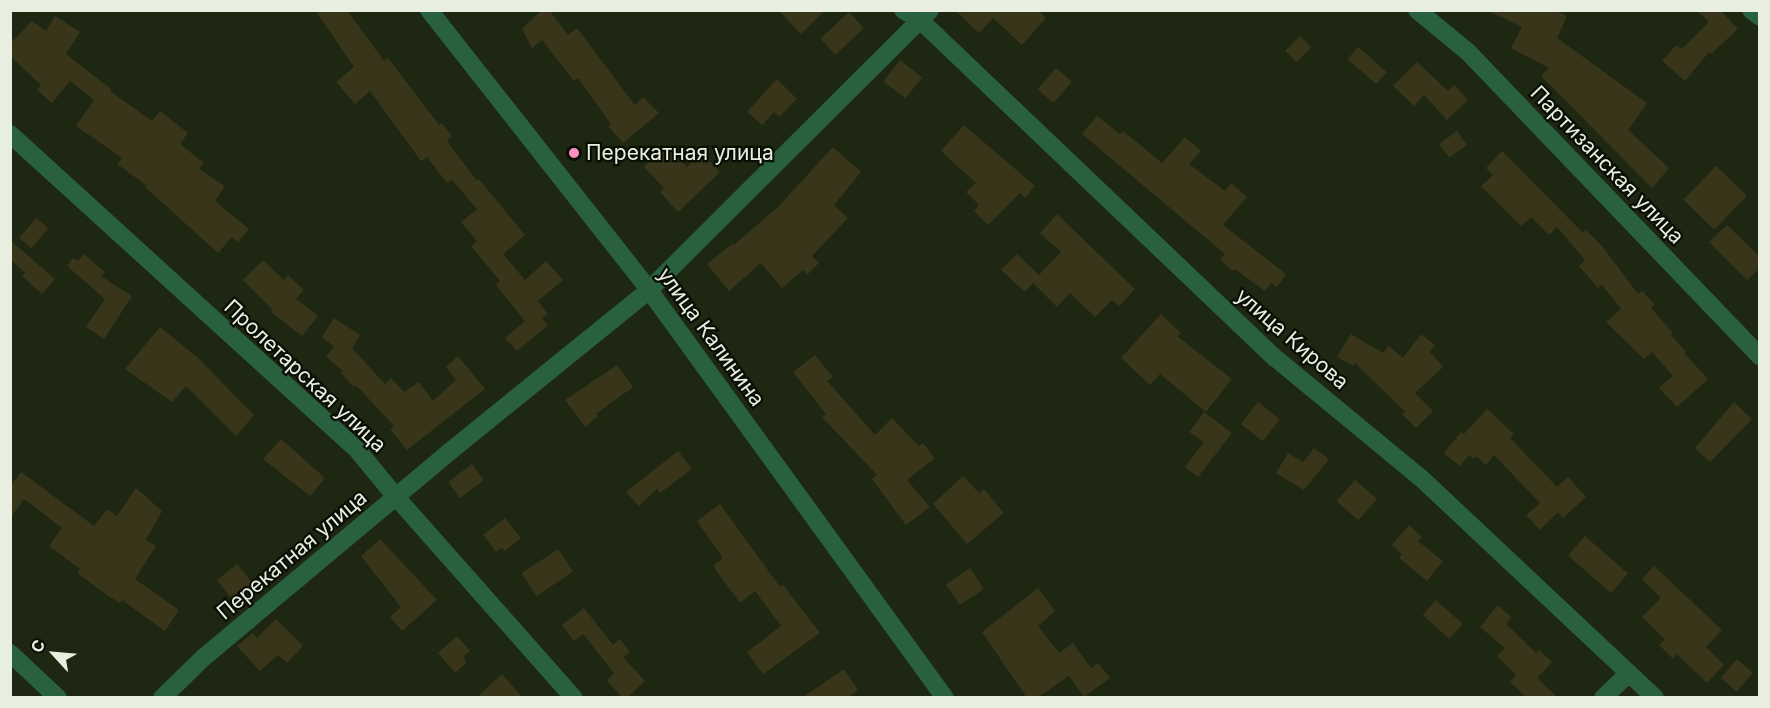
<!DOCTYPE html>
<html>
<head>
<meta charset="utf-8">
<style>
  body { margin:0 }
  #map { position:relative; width:1770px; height:708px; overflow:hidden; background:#1e2711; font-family:Inter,sans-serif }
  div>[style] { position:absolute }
  .building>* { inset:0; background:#39351b; transform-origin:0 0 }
  .minor>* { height:18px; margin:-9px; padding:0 9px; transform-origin:9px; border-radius:9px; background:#29603e }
  .dots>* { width:16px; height:16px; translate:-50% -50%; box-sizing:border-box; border:3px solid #0a0f06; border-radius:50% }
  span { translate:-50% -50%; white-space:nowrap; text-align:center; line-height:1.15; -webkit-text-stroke:4.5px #0a0f06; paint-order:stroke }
  .poi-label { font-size:21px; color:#e8efe0 }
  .left { translate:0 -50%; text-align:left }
  .street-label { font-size:21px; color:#e8efe0 }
  .frame { position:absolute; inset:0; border:12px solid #e8efe0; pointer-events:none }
  .north { position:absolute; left:24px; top:624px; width:60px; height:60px; -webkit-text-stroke:4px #0a0f06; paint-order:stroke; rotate:296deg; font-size:16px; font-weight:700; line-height:24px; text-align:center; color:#e8efe0 }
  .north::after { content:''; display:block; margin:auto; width:21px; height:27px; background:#e8efe0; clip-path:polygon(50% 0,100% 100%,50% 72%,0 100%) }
</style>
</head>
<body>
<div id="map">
  <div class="building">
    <i style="clip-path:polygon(315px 10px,347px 10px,384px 61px,388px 58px,439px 125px,442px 123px,452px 136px,447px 141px,477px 181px,479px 179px,525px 235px,503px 254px,525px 280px,546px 261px,563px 280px,538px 301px,548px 314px,542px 318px,548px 325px,517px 351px,505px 338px,525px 321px,496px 285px,500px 281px,471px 246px,477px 241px,461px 222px,477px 209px,452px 180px,447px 183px,427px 157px,421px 161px,370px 91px,355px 104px,336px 82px,354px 67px)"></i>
    <i style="clip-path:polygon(542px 10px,549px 10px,568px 35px,577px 28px,635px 105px,643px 97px,659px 113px,623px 143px,608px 126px,611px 124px,578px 78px,574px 81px,542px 40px,532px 48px,522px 29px)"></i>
    <i style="clip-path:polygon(778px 10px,825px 10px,801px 34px)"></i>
    <i style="clip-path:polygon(955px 10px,1038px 10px,1046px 18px,1022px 45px,993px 18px,979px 33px)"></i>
    <i style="clip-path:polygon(1486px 10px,1554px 10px,1567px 16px,1557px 38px,1647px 103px,1628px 130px,1669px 168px,1652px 188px,1541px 76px,1549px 68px,1511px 48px,1522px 27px)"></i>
    <i style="clip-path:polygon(1696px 10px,1720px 10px,1738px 29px,1711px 54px,1709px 52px,1685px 81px,1662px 61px,1676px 45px,1682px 49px,1709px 22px)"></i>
    <i style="left:849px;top:12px;width:22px;height:39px;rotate:47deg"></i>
    <i style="clip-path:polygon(55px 16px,80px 32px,66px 54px,111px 89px,110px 91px,152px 121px,160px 111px,188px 133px,180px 144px,204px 163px,199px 169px,225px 186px,215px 201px,249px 229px,238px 242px,232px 237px,218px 253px,145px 187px,146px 185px,117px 164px,122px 158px,76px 126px,94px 100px,70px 81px,52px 103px,37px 90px,41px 85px,10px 56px,10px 44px,32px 21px,46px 31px)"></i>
    <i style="left:1300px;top:36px;width:16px;height:21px;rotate:45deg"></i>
    <i style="left:1358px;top:47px;width:38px;height:16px;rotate:41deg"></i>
    <i style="left:900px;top:60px;width:28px;height:27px;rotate:38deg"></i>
    <i style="clip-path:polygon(1417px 62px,1448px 91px,1454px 85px,1468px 100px,1447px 120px,1424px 95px,1414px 106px,1393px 86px)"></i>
    <i style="left:1056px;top:68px;width:21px;height:28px;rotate:41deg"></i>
    <i style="clip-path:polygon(777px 79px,797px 99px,779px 117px,774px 112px,762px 125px,747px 112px)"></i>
    <i style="clip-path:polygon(1097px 116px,1120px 134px,1123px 131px,1162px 163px,1185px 137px,1201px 151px,1189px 164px,1225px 191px,1231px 183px,1247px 197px,1223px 225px,1286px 274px,1277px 287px,1271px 283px,1265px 291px,1235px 269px,1233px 271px,1220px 260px,1225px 254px,1082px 134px)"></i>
    <i style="clip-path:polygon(964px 125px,1035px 186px,1025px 198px,1020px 193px,988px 225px,974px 211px,979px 205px,966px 192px,976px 183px,941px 151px)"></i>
    <i style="left:1457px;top:131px;width:17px;height:22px;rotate:54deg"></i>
    <i style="clip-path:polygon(666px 145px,687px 167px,702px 153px,720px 172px,678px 212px,660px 192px,664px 188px,644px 167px)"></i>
    <i style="clip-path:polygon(833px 147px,861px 172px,834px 205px,848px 218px,812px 256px,819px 263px,807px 275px,803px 270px,782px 288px,761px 263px,729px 291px,707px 264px,733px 243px,734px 245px,778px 207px)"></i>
    <i style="clip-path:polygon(1502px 151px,1583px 233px,1586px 230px,1602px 246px,1638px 294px,1642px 291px,1655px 305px,1651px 308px,1673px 333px,1671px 335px,1686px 352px,1684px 353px,1708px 379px,1677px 407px,1659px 388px,1673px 376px,1652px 352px,1644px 359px,1606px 322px,1621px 309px,1602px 285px,1598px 288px,1579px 266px,1585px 260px,1557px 227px,1549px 235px,1531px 217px,1521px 226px,1481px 186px,1493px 175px,1486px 168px)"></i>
    <i style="left:1716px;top:166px;width:43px;height:47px;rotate:44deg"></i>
    <i style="clip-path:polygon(1057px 214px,1135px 289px,1119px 306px,1112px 300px,1095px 317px,1070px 293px,1057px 307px,1033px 283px,1025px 292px,1001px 270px,1017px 254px,1039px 275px,1061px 252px,1040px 233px)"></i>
    <i style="left:36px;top:218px;width:16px;height:26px;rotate:40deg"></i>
    <i style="clip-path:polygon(1727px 225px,1760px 257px,1760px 268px,1747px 280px,1709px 242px)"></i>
    <i style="clip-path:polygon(10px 240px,55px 279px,42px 294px,22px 276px,25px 273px,10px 259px)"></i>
    <i style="clip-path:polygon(84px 254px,105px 272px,101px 276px,132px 296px,104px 339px,86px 327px,105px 299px,67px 266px,73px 258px,78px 261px)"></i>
    <i style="clip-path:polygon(263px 260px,284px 280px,288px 275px,304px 290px,296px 299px,318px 316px,302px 336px,271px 312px,273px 310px,243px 280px)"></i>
    <i style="clip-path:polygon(1161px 314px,1181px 333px,1177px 336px,1232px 379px,1206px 412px,1160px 374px,1150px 385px,1121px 358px)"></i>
    <i style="clip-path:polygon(334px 318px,360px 335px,352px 348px,385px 384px,391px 378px,404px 392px,419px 382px,433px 401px,456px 380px,446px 367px,458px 356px,485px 389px,407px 450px,390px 429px,394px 426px,356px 385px,354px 387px,341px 373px,343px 371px,326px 357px,334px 347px,322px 337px)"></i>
    <i style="clip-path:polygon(160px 327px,197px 357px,254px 415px,236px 436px,186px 386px,172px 402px,125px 369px)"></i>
    <i style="clip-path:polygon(1351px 334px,1383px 353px,1389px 346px,1403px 358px,1421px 334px,1435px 345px,1430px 352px,1443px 367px,1415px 393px,1433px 411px,1416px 428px,1402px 414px,1405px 412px,1355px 363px,1353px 366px,1337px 357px)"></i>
    <i style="clip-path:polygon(815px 355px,833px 377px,827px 381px,875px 435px,892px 418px,919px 446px,923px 443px,935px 458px,907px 480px,930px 507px,906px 525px,872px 479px,877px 475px,822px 417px,826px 414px,793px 372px)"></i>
    <i style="clip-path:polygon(617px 365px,633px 387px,596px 414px,598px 416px,585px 427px,565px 400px)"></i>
    <i style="left:1258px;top:402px;width:28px;height:28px;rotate:38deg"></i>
    <i style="clip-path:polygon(1734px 402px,1752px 419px,1710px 462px,1695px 448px)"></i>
    <i style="clip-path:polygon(1487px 409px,1514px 434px,1510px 438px,1557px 487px,1568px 477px,1586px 497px,1563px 518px,1558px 512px,1540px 530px,1526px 515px,1540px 503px,1494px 455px,1486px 465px,1476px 456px,1474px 459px,1469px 455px,1460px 466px,1444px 453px,1461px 432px,1464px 434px)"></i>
    <i style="clip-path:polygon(1204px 412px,1232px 433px,1198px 477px,1185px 467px,1204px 442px,1189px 432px)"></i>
    <i style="clip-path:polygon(281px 439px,325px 478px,310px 496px,263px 459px)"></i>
    <i style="clip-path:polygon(1314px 448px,1329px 459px,1304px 490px,1276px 473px,1288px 453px,1303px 462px)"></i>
    <i style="clip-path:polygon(678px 451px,692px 469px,660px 493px,657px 489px,639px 506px,626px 492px)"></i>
    <i style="left:472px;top:464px;width:20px;height:30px;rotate:53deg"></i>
    <i style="clip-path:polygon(21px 472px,94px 526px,107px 509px,117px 516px,136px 488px,162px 511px,146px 540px,156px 546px,135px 579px,179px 610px,165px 631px,122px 600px,120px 603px,107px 595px,77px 573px,80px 569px,49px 546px,62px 528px,24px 499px,10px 518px,10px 487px)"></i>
    <i style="clip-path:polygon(963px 476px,979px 493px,984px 489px,1004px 513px,967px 544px,933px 504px)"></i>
    <i style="left:1355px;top:480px;width:29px;height:28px;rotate:41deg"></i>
    <i style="clip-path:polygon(720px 504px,780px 587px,783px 585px,820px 633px,763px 674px,747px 652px,781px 626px,755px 591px,740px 603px,713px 566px,723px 558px,697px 521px)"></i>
    <i style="clip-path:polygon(505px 518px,521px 538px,505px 551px,502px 548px,496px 552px,483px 535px)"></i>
    <i style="clip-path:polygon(1409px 525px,1422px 537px,1418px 541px,1443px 561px,1427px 581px,1399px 558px,1402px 554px,1392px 545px)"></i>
    <i style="left:1585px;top:536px;width:57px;height:26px;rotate:41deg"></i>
    <i style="clip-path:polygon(380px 539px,437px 600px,402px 631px,390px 617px,401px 607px,361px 556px)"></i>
    <i style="left:558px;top:549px;width:27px;height:44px;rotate:56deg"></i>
    <i style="left:237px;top:564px;width:27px;height:26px;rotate:51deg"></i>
    <i style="clip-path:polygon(1654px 566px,1722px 630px,1706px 647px,1724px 665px,1707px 683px,1677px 654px,1673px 659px,1659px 645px,1665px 639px,1642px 617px,1661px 598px,1642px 579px)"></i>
    <i style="left:970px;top:568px;width:25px;height:29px;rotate:56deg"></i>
    <i style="clip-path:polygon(1038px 588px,1055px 611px,1038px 626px,1059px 653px,1073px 643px,1091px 668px,1098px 663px,1110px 678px,1084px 697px,1069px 676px,1037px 698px,1027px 698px,982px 632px)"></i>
    <i style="left:1436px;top:600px;width:36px;height:20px;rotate:42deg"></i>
    <i style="clip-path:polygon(1498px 605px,1511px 617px,1506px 624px,1536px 653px,1539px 650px,1552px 662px,1537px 678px,1558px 698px,1527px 698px,1510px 682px,1516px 675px,1497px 656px,1505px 648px,1480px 627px)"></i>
    <i style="clip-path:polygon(584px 608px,613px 645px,620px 639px,630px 652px,623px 657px,645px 681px,627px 698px,623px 698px,607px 681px,614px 673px,583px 634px,574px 641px,562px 625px)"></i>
    <i style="clip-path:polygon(276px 619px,303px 646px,287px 663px,278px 655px,260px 671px,237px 646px,253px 633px,257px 638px)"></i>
    <i style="clip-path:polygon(457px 636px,470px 651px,463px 657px,467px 662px,455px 673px,438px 653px)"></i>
    <i style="left:1737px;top:659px;width:21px;height:25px;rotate:41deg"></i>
    <i style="clip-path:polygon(844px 669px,858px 690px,847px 698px,802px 698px)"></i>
    <i style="clip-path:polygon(502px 674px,523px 698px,476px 698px)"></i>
  </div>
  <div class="minor">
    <i style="left:429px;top:10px;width:356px;rotate:51.8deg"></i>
    <i style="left:649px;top:290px;width:504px;rotate:54.04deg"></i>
    <i style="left:903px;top:10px;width:20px;rotate:30deg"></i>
    <i style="left:920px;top:20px;width:489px;rotate:43.6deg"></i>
    <i style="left:1274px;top:357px;width:190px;rotate:39.5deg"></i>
    <i style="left:1421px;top:478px;width:321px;rotate:43.2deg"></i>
    <i style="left:1417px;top:10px;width:66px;rotate:39.5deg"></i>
    <i style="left:1468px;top:52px;width:422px;rotate:46.2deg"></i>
    <i style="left:1751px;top:10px;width:11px;rotate:38deg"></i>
    <i style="left:10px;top:134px;width:472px;rotate:42.3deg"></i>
    <i style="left:359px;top:452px;width:58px;rotate:50.6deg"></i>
    <i style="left:396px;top:497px;width:268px;rotate:48.5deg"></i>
    <i style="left:10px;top:653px;width:66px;rotate:43.2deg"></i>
    <i style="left:162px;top:698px;width:57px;rotate:-44.3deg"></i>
    <i style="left:203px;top:658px;width:319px;rotate:-39.9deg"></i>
    <i style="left:448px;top:453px;width:259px;rotate:-39deg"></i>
    <i style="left:649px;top:290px;width:397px;rotate:-44.9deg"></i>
    <i style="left:1603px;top:698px;width:36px;rotate:-44deg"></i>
  </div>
  <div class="dots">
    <i style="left:574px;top:153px;background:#fd8ebf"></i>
  </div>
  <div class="poi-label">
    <span class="left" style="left:586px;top:153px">Перекатная улица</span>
  </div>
  <div class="street-label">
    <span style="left:1607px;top:165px;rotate:46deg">Партизанская улица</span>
    <span style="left:711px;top:337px;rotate:54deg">улица Калинина</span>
    <span style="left:1292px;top:339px;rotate:41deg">улица Кирова</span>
    <span style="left:305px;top:376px;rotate:43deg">Пролетарская улица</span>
    <span style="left:292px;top:555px;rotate:-40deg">Перекатная улица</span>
  </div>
  <div class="frame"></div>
  <div class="north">С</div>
</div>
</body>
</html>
